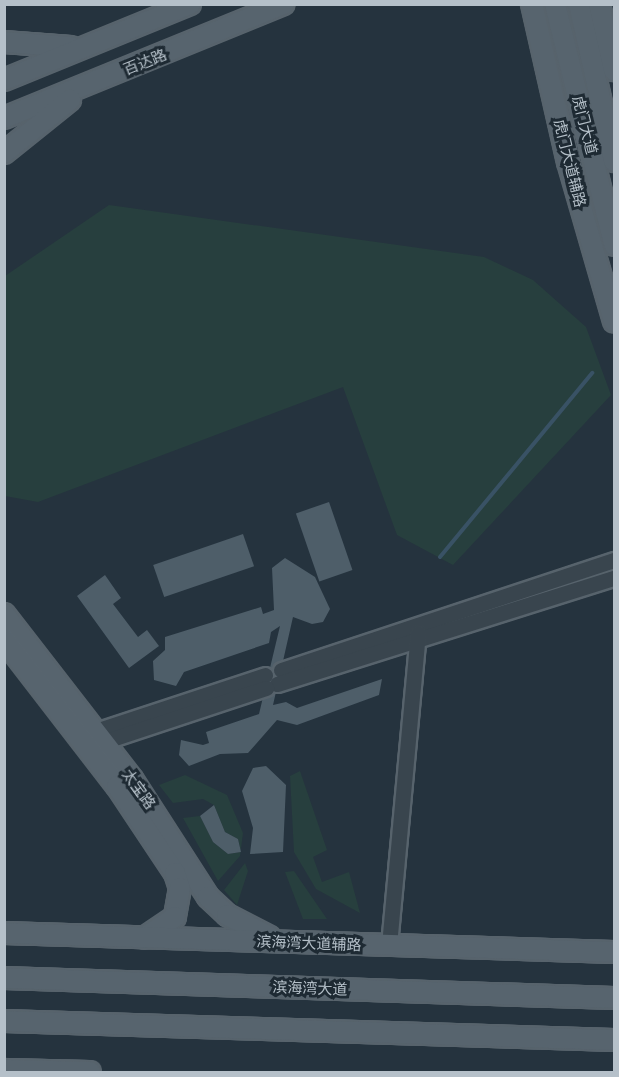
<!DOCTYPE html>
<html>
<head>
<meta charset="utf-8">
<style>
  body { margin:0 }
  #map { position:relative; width:619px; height:1077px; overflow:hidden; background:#25333e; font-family:"Golos Text","Noto Sans SC",sans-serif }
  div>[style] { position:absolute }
  .green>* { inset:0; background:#273f3e }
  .stream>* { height:4px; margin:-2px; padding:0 2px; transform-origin:2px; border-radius:2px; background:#395265 }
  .building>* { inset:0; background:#4e5e69; transform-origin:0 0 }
  .roads { filter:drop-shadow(2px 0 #57636c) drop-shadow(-2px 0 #57636c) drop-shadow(0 2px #57636c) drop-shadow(0 -2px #57636c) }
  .minor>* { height:15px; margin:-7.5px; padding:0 7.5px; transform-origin:7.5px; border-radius:7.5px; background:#39454e }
  .major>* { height:20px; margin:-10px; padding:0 10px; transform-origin:10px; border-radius:10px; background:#57646e }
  span { translate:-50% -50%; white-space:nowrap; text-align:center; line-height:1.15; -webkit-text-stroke:6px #1e2a33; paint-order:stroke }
  .street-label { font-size:15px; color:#b5c0c9 }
  .frame { position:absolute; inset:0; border:6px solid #b5c0c9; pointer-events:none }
</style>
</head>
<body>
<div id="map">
  <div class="green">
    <i style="clip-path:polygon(109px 205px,484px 257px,533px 280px,586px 327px,611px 395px,453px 565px,397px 535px,343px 387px,38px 502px,5px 496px,5px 276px)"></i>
    <i style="clip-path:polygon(300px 771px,327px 850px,313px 857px,322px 882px,349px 872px,360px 913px,316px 889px,294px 852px,290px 776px)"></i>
    <i style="clip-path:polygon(185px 775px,227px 795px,243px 833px,240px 856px,218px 881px,183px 818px,200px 816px,213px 842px,228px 854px,241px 852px,238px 839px,225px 832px,214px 805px,203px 799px,173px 803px,159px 785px)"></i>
    <i style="clip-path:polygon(245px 863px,248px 871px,237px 905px,224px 890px)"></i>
    <i style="clip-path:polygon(294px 871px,327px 919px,303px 919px,285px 872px)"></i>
  </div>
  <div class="stream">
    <i style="left:440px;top:557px;width:239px;rotate:-50.4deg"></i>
  </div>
  <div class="building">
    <i style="left:329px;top:502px;width:72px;height:35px;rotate:71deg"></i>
    <i style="left:243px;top:534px;width:34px;height:95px;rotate:71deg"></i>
    <i style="clip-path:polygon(285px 558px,315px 577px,330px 609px,323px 622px,312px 624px,293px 617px,273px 705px,286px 702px,297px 708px,382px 679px,379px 695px,297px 725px,277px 720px,248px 753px,220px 754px,189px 766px,179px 755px,181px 740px,203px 745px,209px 743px,206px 732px,259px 714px,280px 626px,271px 632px,269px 643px,184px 672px,176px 686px,154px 680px,153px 661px,165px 650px,165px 637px,261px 607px,263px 614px,274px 610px,272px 568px)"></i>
    <i style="clip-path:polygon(105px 575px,121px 598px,113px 604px,138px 637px,147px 630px,159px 646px,129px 668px,77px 596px)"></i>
    <i style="clip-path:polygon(266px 766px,286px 785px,283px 852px,250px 854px,253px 828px,242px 791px,253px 768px)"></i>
    <i style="clip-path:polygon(214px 805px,225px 832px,238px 839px,241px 852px,228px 854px,213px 842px,200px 816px)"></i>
  </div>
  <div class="roads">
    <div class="minor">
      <i style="left:281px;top:670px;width:351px;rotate:-18.3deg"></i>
      <i style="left:277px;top:684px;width:353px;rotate:-17.5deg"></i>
      <i style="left:95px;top:731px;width:179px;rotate:-18.2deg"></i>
      <i style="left:103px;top:742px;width:172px;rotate:-18.3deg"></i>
      <i style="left:389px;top:945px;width:314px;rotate:-84.7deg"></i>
    </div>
    <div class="major">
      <i style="left:532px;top:4px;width:162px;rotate:77.2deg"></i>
      <i style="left:568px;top:162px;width:166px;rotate:73.9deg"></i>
      <i style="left:555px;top:4px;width:248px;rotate:76.2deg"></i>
      <i style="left:579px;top:4px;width:161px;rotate:77.4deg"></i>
      <i style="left:599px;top:4px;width:68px;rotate:77.2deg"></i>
      <i style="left:4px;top:42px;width:67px;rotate:4.3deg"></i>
      <i style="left:4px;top:80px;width:201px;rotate:-22.2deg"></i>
      <i style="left:4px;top:118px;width:302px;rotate:-22.2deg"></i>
      <i style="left:4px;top:153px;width:85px;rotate:-38.8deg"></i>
      <i style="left:4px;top:614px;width:209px;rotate:52.2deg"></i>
      <i style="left:132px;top:779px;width:140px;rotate:57.2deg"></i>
      <i style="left:208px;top:897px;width:26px;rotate:43deg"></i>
      <i style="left:227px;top:915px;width:48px;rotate:27.1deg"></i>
      <i style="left:4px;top:640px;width:185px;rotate:52.3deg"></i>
      <i style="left:117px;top:786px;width:105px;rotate:56.3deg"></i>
      <i style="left:175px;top:873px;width:16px;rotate:72deg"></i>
      <i style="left:180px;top:888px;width:29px;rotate:100deg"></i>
      <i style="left:175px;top:917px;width:37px;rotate:146deg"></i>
      <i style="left:4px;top:933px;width:610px;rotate:1.78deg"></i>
      <i style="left:4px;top:978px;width:610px;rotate:1.88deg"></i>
      <i style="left:4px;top:1021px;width:610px;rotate:1.78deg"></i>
      <i style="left:4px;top:1070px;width:86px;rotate:1.3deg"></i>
    </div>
  </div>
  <div class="street-label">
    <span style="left:145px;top:62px;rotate:-22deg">百达路</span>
    <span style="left:585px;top:125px;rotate:76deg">虎门大道</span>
    <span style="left:570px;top:163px;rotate:76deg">虎门大道辅路</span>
    <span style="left:139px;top:789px;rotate:54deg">太宝路</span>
    <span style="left:309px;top:943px;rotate:2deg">滨海湾大道辅路</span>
    <span style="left:310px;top:988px;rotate:2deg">滨海湾大道</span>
  </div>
  <div class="frame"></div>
</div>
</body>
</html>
